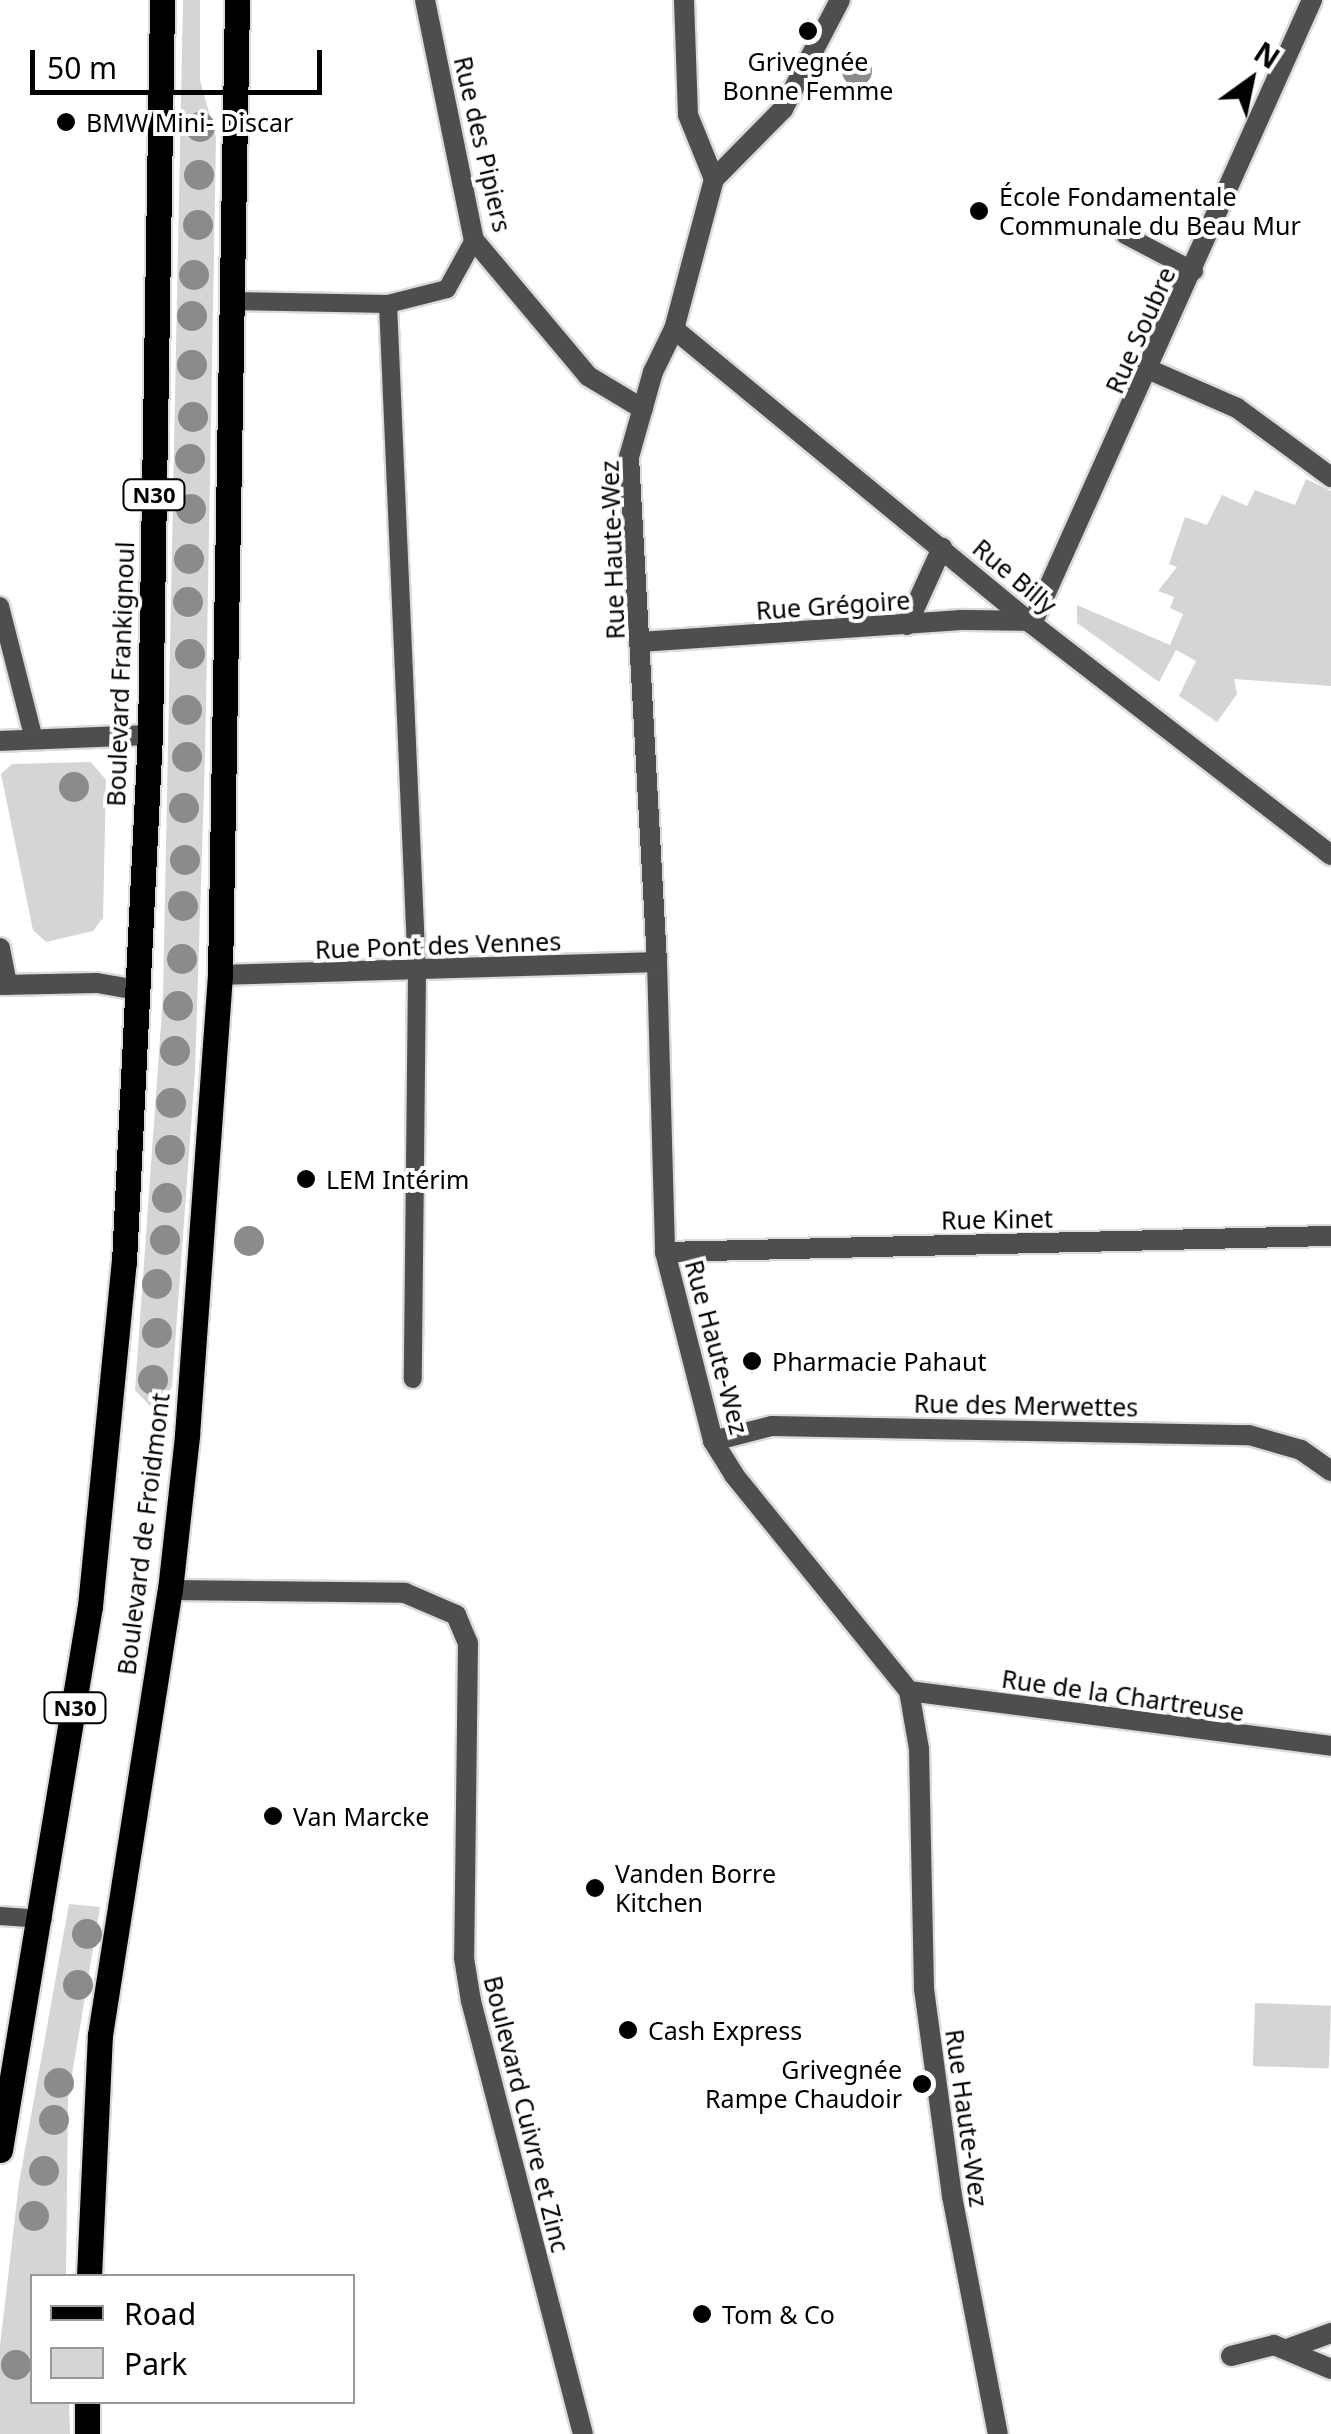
<!DOCTYPE html>
<html>
<head>
<meta charset="utf-8">
<style>
  body { margin:0 }
  #map { position:relative; width:1331px; height:2434px; overflow:hidden; background:#fff; font-family:"Noto Sans",sans-serif }
  div>[style] { position:absolute }
  .green>* { inset:0; background:#d5d5d5; transform-origin:0 0 }
  .roads { filter:drop-shadow(2px 0 #dbdbdb) drop-shadow(-2px 0 #dbdbdb) drop-shadow(0 2px #dbdbdb) drop-shadow(0 -2px #dbdbdb) }
  .service>* { height:18px; margin:-9px; padding:0 9px; transform-origin:9px; border-radius:9px; background:#4e4e4e }
  .minor>* { height:20px; margin:-10px; padding:0 10px; transform-origin:10px; border-radius:10px; background:#4e4e4e }
  .tertiary>* { height:20px; margin:-10px; padding:0 10px; transform-origin:10px; border-radius:10px; background:#4e4e4e }
  .primary>* { height:25px; margin:-12.5px; padding:0 12.5px; transform-origin:12.5px; border-radius:12.5px; background:#000 }
  .trees>* { width:30px; height:30px; margin:-15px; border-radius:50%; background:#8b8b8b }
  .dots>* { width:28px; height:28px; translate:-50% -50%; box-sizing:border-box; border:5px solid #fff; border-radius:50% }
  span { translate:-50% -50%; white-space:nowrap; text-align:center; line-height:1.15; -webkit-text-stroke:8px #fff; paint-order:stroke }
  .shield-label span { padding:2px 8px; background:#fff; border:2px solid; border-radius:8px; -webkit-text-stroke-width:0 }
  .shield-label { font-size:22px; color:#000; font-weight:700 }
  .poi-label { font-size:25px; color:#000 }
  .left { translate:0 -50%; text-align:left }
  .right { translate:-100% -50%; text-align:right }
  .street-label { font-size:25px; color:#000 }
  .legend { position:absolute; left:30px; top:2274px; width:325px; height:130px; box-sizing:border-box; background:#fff; border:2px solid #999; margin:0; padding:12px 18px; list-style:none; font-size:30px; color:#000 }
  .legend li { display:flex; align-items:center; gap:20px; height:50px }
  .legend b { width:50px; border:2px solid #999 }
  .north { position:absolute; left:1201px; top:30px; width:100px; height:100px; -webkit-text-stroke:8px #fff; paint-order:stroke; rotate:33deg; font-size:28px; font-weight:700; line-height:40px; text-align:center; color:#000 }
  .north::after { content:''; display:block; margin:auto; width:35px; height:45px; background:#000; clip-path:polygon(50% 0,100% 100%,50% 72%,0 100%) }
  .scale { position:absolute; left:30px; top:50px; width:292px; height:45px; box-sizing:border-box; border:5px solid #000; border-top:0; padding-left:12px; font-size:30px; line-height:35px; white-space:nowrap; color:#000; -webkit-text-stroke:8px #fff; paint-order:stroke }
</style>
</head>
<body>
<div id="map">
  <div class="green">
    <i style="clip-path:polygon(183px 0,200px 0,200px 80px,216px 138px,205px 757px,195px 1071px,172px 1386px,164px 1403px,151px 1407px,135px 1390px,163px 996px)"></i>
    <i style="clip-path:polygon(1306px 479px,1331px 491px,1331px 686px,1234px 679px,1237px 694px,1217px 722px,1179px 696px,1196px 661px,1176px 650px,1159px 682px,1077px 623px,1077px 605px,1170px 645px,1183px 614px,1170px 608px,1174px 597px,1158px 591px,1177px 567px,1169px 564px,1185px 517px,1207px 525px,1222px 495px,1247px 506px,1255px 490px,1295px 505px)"></i>
    <i style="clip-path:polygon(91px 762px,106px 780px,103px 918px,93px 931px,46px 942px,33px 930px,1px 774px,12px 764px)"></i>
    <i style="clip-path:polygon(69px 1904px,100px 1907px,68px 2099px,66px 2276px,32px 2276px,32px 2402px,69px 2402px,70px 2434px,0 2434px,0 2346px,19px 2183px)"></i>
    <i style="left:1255px;top:2003px;width:76px;height:63px;rotate:2deg"></i>
  </div>
  <div class="roads">
    <div class="service">
      <i style="left:1125px;top:235px;width:78px;rotate:27.6deg"></i>
      <i style="left:233px;top:301px;width:155px;rotate:1.1deg"></i>
      <i style="left:388px;top:304px;width:61px;rotate:-14.3deg"></i>
      <i style="left:447px;top:289px;width:56px;rotate:-61.1deg"></i>
      <i style="left:388px;top:304px;width:670px;rotate:87.52deg"></i>
      <i style="left:417px;top:973px;width:406px;rotate:90.6deg"></i>
      <i style="left:0;top:606px;width:137px;rotate:75.7deg"></i>
      <i style="left:0;top:1916px;width:43px;rotate:4deg"></i>
    </div>
    <div class="minor">
      <i style="left:425px;top:0;width:245px;rotate:78.5deg"></i>
      <i style="left:474px;top:240px;width:177px;rotate:50deg"></i>
      <i style="left:588px;top:376px;width:64px;rotate:31deg"></i>
      <i style="left:840px;top:0;width:123px;rotate:117.6deg"></i>
      <i style="left:783px;top:109px;width:98px;rotate:134.6deg"></i>
      <i style="left:714px;top:179px;width:155px;rotate:104.9deg"></i>
      <i style="left:674px;top:329px;width:48px;rotate:116deg"></i>
      <i style="left:653px;top:372px;width:88px;rotate:105.8deg"></i>
      <i style="left:629px;top:457px;width:506px;rotate:86.83deg"></i>
      <i style="left:657px;top:962px;width:290px;rotate:88.4deg"></i>
      <i style="left:665px;top:1252px;width:195px;rotate:75.7deg"></i>
      <i style="left:713px;top:1441px;width:40px;rotate:58deg"></i>
      <i style="left:734px;top:1475px;width:278px;rotate:51deg"></i>
      <i style="left:909px;top:1691px;width:59px;rotate:80.2deg"></i>
      <i style="left:919px;top:1749px;width:240px;rotate:88.8deg"></i>
      <i style="left:924px;top:1989px;width:209px;rotate:82.3deg"></i>
      <i style="left:952px;top:2196px;width:242px;rotate:79.1deg"></i>
      <i style="left:674px;top:329px;width:464px;rotate:39.5deg"></i>
      <i style="left:1032px;top:624px;width:378px;rotate:37.7deg"></i>
      <i style="left:1150px;top:370px;width:95px;rotate:23.6deg"></i>
      <i style="left:1237px;top:408px;width:117px;rotate:36.3deg"></i>
      <i style="left:1032px;top:624px;width:684px;rotate:-65.83deg"></i>
      <i style="left:907px;top:625px;width:85px;rotate:-65.6deg"></i>
      <i style="left:640px;top:642px;width:322px;rotate:-3.9deg"></i>
      <i style="left:961px;top:620px;width:68px;rotate:0.8deg"></i>
      <i style="left:0;top:741px;width:150px;rotate:-2.3deg"></i>
      <i style="left:0;top:948px;width:37px;rotate:79deg"></i>
      <i style="left:220px;top:975px;width:437px;rotate:-1.7deg"></i>
      <i style="left:0;top:985px;width:97px;rotate:-1.2deg"></i>
      <i style="left:97px;top:983px;width:42px;rotate:9.7deg"></i>
      <i style="left:665px;top:1252px;width:666px;rotate:-1.38deg"></i>
      <i style="left:713px;top:1441px;width:61px;rotate:-14.3deg"></i>
      <i style="left:772px;top:1426px;width:477px;rotate:1.1deg"></i>
      <i style="left:1249px;top:1435px;width:54px;rotate:16.1deg"></i>
      <i style="left:1301px;top:1450px;width:37px;rotate:35deg"></i>
      <i style="left:170px;top:1590px;width:235px;rotate:0.7deg"></i>
      <i style="left:405px;top:1593px;width:56px;rotate:23.3deg"></i>
      <i style="left:456px;top:1615px;width:30px;rotate:67deg"></i>
      <i style="left:468px;top:1643px;width:315px;rotate:90.7deg"></i>
      <i style="left:464px;top:1958px;width:44px;rotate:80.8deg"></i>
      <i style="left:471px;top:2001px;width:447px;rotate:75.5deg"></i>
      <i style="left:909px;top:1691px;width:426px;rotate:7.4deg"></i>
      <i style="left:1290px;top:2348px;width:44px;rotate:-20.1deg"></i>
      <i style="left:1231px;top:2356px;width:44px;rotate:-14.3deg"></i>
      <i style="left:1274px;top:2345px;width:62px;rotate:22.8deg"></i>
    </div>
    <div class="tertiary">
      <i style="left:684px;top:0;width:115px;rotate:88deg"></i>
      <i style="left:688px;top:115px;width:69px;rotate:67.9deg"></i>
    </div>
    <div class="primary">
      <i style="left:0;top:2150px;width:551px;rotate:-80.61deg"></i>
      <i style="left:90px;top:1606px;width:346px;rotate:-84.4deg"></i>
      <i style="left:124px;top:1262px;width:528px;rotate:-87.18deg"></i>
      <i style="left:150px;top:735px;width:735px;rotate:-89.06deg"></i>
      <i style="left:89px;top:2276px;width:241px;rotate:-87.4deg"></i>
      <i style="left:100px;top:2035px;width:450px;rotate:-81.1deg"></i>
      <i style="left:170px;top:1590px;width:156px;rotate:-83.7deg"></i>
      <i style="left:187px;top:1435px;width:461px;rotate:-85.9deg"></i>
      <i style="left:220px;top:975px;width:975px;rotate:-89deg"></i>
      <i style="left:87px;top:2434px;width:32px;rotate:-90deg"></i>
    </div>
  </div>
  <div class="trees">
    <i style="left:857px;top:71px"></i>
    <i style="left:200px;top:127px"></i>
    <i style="left:199px;top:175px"></i>
    <i style="left:198px;top:225px"></i>
    <i style="left:194px;top:275px"></i>
    <i style="left:192px;top:316px"></i>
    <i style="left:192px;top:365px"></i>
    <i style="left:193px;top:417px"></i>
    <i style="left:190px;top:459px"></i>
    <i style="left:191px;top:509px"></i>
    <i style="left:189px;top:559px"></i>
    <i style="left:188px;top:602px"></i>
    <i style="left:190px;top:654px"></i>
    <i style="left:187px;top:710px"></i>
    <i style="left:187px;top:757px"></i>
    <i style="left:74px;top:787px"></i>
    <i style="left:184px;top:808px"></i>
    <i style="left:185px;top:860px"></i>
    <i style="left:183px;top:906px"></i>
    <i style="left:182px;top:959px"></i>
    <i style="left:178px;top:1006px"></i>
    <i style="left:175px;top:1051px"></i>
    <i style="left:171px;top:1103px"></i>
    <i style="left:170px;top:1150px"></i>
    <i style="left:167px;top:1198px"></i>
    <i style="left:165px;top:1240px"></i>
    <i style="left:249px;top:1241px"></i>
    <i style="left:157px;top:1284px"></i>
    <i style="left:157px;top:1333px"></i>
    <i style="left:153px;top:1380px"></i>
    <i style="left:87px;top:1934px"></i>
    <i style="left:78px;top:1985px"></i>
    <i style="left:59px;top:2083px"></i>
    <i style="left:54px;top:2120px"></i>
    <i style="left:44px;top:2171px"></i>
    <i style="left:34px;top:2216px"></i>
    <i style="left:16px;top:2365px"></i>
  </div>
  <div class="dots">
    <i style="left:808px;top:31px;background:#000"></i>
    <i style="left:66px;top:122px;background:#000"></i>
    <i style="left:979px;top:211px;background:#000"></i>
    <i style="left:306px;top:1179px;background:#000"></i>
    <i style="left:752px;top:1361px;background:#000"></i>
    <i style="left:273px;top:1816px;background:#000"></i>
    <i style="left:595px;top:1888px;background:#000"></i>
    <i style="left:628px;top:2030px;background:#000"></i>
    <i style="left:922px;top:2084px;background:#000"></i>
    <i style="left:702px;top:2314px;background:#000"></i>
  </div>
  <div class="shield-label">
    <span style="left:154px;top:495px">N30</span>
    <span style="left:75px;top:1708px">N30</span>
  </div>
  <div class="poi-label">
    <span style="left:808px;top:76px">Grivegnée<br>Bonne Femme</span>
    <span class="left" style="left:86px;top:122px">BMW Mini- Discar</span>
    <span class="left" style="left:999px;top:211px">École Fondamentale<br>Communale du Beau Mur</span>
    <span class="left" style="left:326px;top:1179px">LEM Intérim</span>
    <span class="left" style="left:772px;top:1361px">Pharmacie Pahaut</span>
    <span class="left" style="left:293px;top:1816px">Van Marcke</span>
    <span class="left" style="left:615px;top:1888px">Vanden Borre<br>Kitchen</span>
    <span class="left" style="left:648px;top:2030px">Cash Express</span>
    <span class="right" style="left:902px;top:2084px">Grivegnée<br>Rampe Chaudoir</span>
    <span class="left" style="left:722px;top:2314px">Tom &amp; Co</span>
  </div>
  <div class="street-label">
    <span style="left:483px;top:144px;rotate:77deg">Rue des Pipiers</span>
    <span style="left:1140px;top:330px;rotate:-66deg">Rue Soubre</span>
    <span style="left:612px;top:550px;rotate:-92deg">Rue Haute-Wez</span>
    <span style="left:1015px;top:576px;rotate:40deg">Rue Billy</span>
    <span style="left:833px;top:605px;rotate:-4deg">Rue Grégoire</span>
    <span style="left:120px;top:674px;rotate:-88deg">Boulevard Frankignoul</span>
    <span style="left:438px;top:945px;rotate:-2deg">Rue Pont des Vennes</span>
    <span style="left:997px;top:1219px;rotate:-1deg">Rue Kinet</span>
    <span style="left:717px;top:1347px;rotate:75deg">Rue Haute-Wez</span>
    <span style="left:1026px;top:1405px;rotate:1deg">Rue des Merwettes</span>
    <span style="left:143px;top:1534px;rotate:-83deg">Boulevard de Froidmont</span>
    <span style="left:1123px;top:1695px;rotate:8deg">Rue de la Chartreuse</span>
    <span style="left:527px;top:2114px;rotate:76deg">Boulevard Cuivre et Zinc</span>
    <span style="left:967px;top:2118px;rotate:82deg">Rue Haute-Wez</span>
  </div>
  <ul class="legend">
  <li><b style="height:12px;background:#000"></b>Road</li>
  <li><b style="height:28px;background:#d5d5d5"></b>Park</li>
  </ul>
  <div class="north">N</div>
  <div class="scale">50 m</div>
</div>
</body>
</html>
